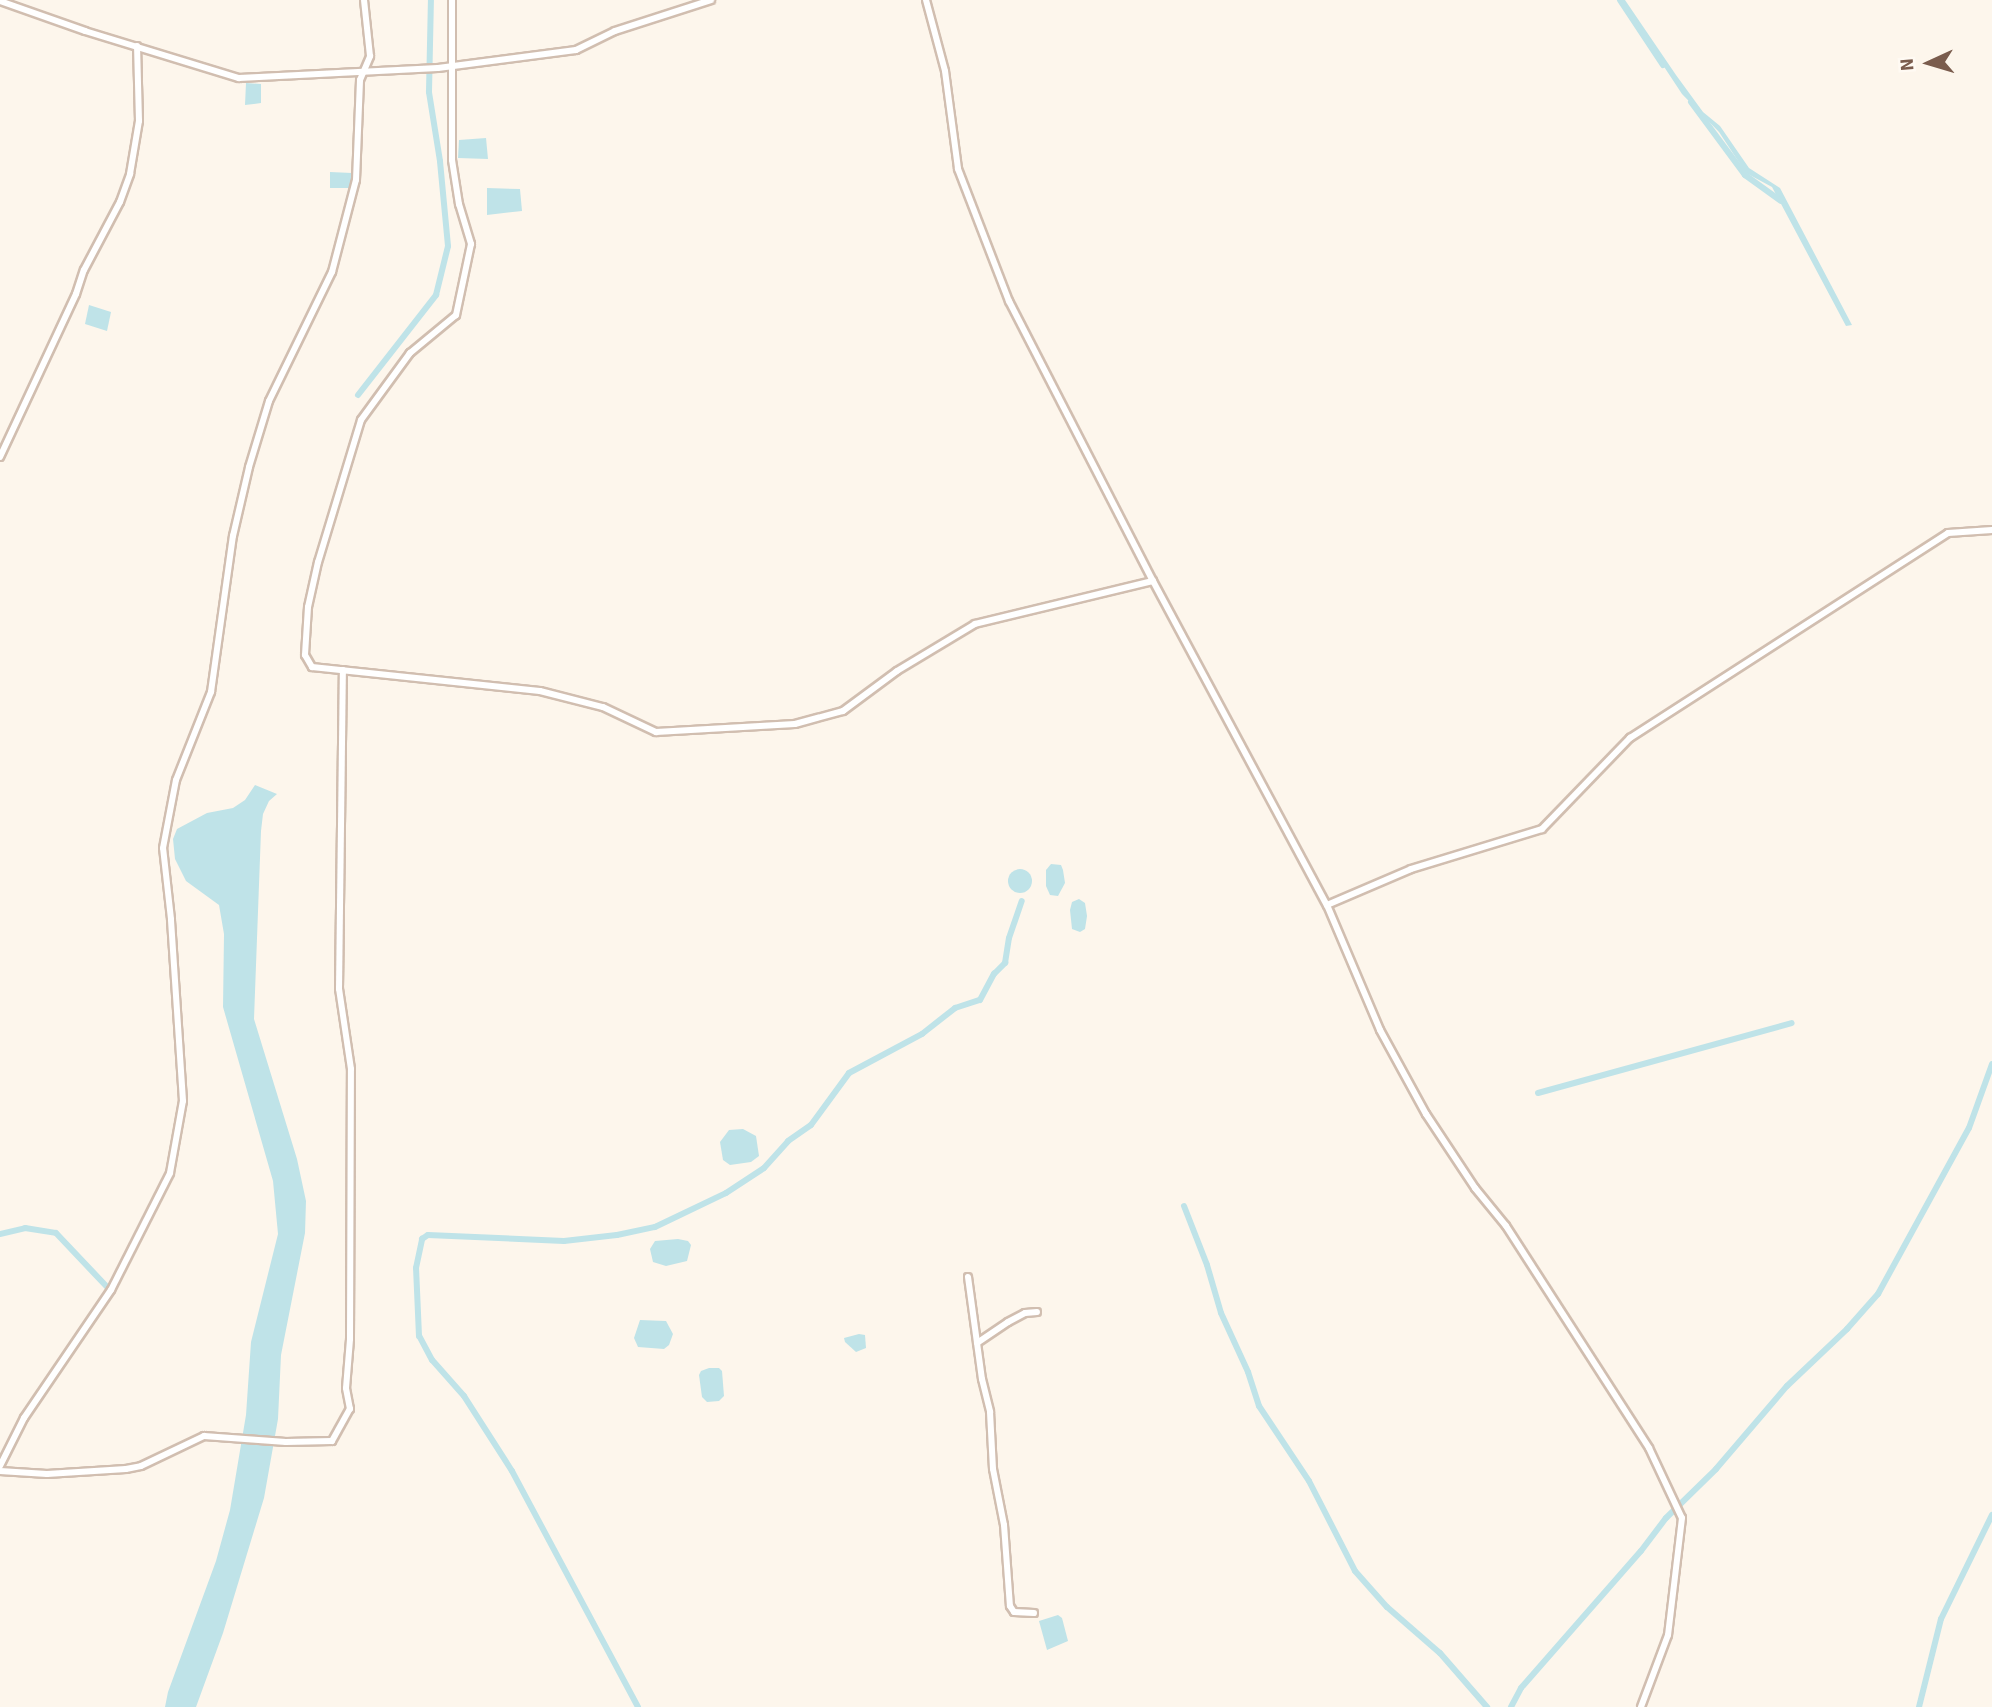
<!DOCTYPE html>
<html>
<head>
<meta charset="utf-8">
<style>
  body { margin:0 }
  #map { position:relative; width:1992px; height:1707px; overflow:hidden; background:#fdf6ec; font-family:"Source Sans 3",sans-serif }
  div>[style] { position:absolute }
  .water>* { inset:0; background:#bfe3e8 }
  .round { border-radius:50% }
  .canal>* { height:6px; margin:-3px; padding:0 3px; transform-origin:3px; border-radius:3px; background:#bfe3e8 }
  .roads { filter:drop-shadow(2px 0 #d1beb0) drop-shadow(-2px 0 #d1beb0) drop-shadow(0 2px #d1beb0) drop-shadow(0 -2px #d1beb0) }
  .street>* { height:6px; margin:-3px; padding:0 3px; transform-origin:3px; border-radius:3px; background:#fff }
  span { translate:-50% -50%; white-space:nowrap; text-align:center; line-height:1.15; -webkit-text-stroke:5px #fffaf3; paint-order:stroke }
  .north { position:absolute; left:1894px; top:28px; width:70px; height:70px; -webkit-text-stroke:5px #fffaf3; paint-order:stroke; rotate:266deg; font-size:19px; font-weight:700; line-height:28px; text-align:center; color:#7a5c4d }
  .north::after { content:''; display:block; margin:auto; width:24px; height:32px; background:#7a5c4d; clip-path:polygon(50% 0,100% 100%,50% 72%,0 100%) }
</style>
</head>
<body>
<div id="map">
  <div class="water">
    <i style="clip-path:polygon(1620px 0,1625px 0,1676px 75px,1703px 112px,1720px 126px,1749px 168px,1780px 188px,1852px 325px,1846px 326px,1772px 187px,1746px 173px,1719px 132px,1682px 94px)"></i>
    <i style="clip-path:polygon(246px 83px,261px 84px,261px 103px,245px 105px)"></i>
    <i style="clip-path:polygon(486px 138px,488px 159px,458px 158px,459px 140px)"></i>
    <i style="clip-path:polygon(330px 172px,352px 173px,350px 188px,330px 188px)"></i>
    <i style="clip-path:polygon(487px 188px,520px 189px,522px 211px,487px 215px)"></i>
    <i style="clip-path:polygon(89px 305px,111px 312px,107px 331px,85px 324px)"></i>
    <i style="clip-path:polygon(255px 785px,277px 794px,269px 801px,263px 814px,261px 831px,254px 1019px,297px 1159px,306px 1201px,305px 1233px,281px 1355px,278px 1419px,264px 1498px,223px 1633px,196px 1707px,165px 1707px,168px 1692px,216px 1561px,230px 1510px,246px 1415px,251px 1342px,278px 1234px,273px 1181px,223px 1007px,224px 934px,219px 905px,186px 881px,175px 859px,173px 839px,177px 829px,207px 813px,233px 808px,245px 800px)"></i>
    <i style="clip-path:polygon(1051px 864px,1061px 865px,1063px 870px,1065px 883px,1058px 896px,1050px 895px,1046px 886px,1046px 870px)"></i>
    <i class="round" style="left:1008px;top:869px;width:24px;height:24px"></i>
    <i style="clip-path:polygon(1079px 899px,1085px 903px,1087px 916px,1085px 929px,1080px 932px,1072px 929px,1070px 910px,1072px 902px)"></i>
    <i style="clip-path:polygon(743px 1129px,756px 1136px,759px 1156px,751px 1162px,730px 1165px,723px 1160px,720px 1142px,729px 1130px)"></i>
    <i style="clip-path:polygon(678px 1239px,688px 1241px,691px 1245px,687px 1261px,666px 1266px,653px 1262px,650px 1249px,655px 1241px)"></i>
    <i style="clip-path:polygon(640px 1320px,666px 1321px,673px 1334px,669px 1345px,664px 1349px,638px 1347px,634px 1338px)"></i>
    <i style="clip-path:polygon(859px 1334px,865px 1335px,866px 1348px,856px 1352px,845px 1342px,844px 1338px)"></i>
    <i style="clip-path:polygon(709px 1368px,719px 1368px,722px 1371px,724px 1396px,719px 1401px,707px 1402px,702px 1397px,699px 1375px,701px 1371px)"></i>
    <i style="clip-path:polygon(1058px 1615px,1062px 1618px,1068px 1641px,1047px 1650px,1039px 1621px)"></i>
  </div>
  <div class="canal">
    <i style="left:1620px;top:0;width:78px;rotate:56.5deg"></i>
    <i style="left:1691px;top:102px;width:91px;rotate:53.5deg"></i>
    <i style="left:1745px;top:175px;width:44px;rotate:35.8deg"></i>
    <i style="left:358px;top:395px;width:127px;rotate:-52deg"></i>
    <i style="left:436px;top:295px;width:50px;rotate:-76.2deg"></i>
    <i style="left:448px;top:246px;width:85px;rotate:-95.4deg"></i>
    <i style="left:440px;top:161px;width:70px;rotate:-99.1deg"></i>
    <i style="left:429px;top:92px;width:92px;rotate:-88.8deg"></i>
    <i style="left:1538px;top:1093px;width:263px;rotate:-15.4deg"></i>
    <i style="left:1184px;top:1206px;width:63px;rotate:68.7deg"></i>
    <i style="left:1207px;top:1265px;width:50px;rotate:73.7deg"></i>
    <i style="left:1221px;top:1313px;width:65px;rotate:65.4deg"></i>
    <i style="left:1248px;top:1372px;width:36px;rotate:72deg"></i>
    <i style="left:1259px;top:1406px;width:90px;rotate:56.3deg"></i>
    <i style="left:1309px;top:1481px;width:101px;rotate:62.9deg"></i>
    <i style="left:1355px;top:1571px;width:48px;rotate:48.4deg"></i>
    <i style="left:1387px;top:1607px;width:70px;rotate:41deg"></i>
    <i style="left:1440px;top:1653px;width:72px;rotate:49deg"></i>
    <i style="left:0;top:1234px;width:26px;rotate:-13deg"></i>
    <i style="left:25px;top:1228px;width:31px;rotate:9deg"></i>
    <i style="left:56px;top:1233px;width:74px;rotate:46.6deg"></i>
    <i style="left:638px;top:1707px;width:268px;rotate:-118.1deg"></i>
    <i style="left:512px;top:1471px;width:89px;rotate:-122.6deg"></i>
    <i style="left:464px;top:1396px;width:48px;rotate:-131.6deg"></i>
    <i style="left:432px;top:1360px;width:27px;rotate:-118deg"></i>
    <i style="left:419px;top:1336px;width:68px;rotate:-92.5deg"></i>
    <i style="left:416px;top:1268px;width:30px;rotate:-78deg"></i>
    <i style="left:422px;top:1239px;width:7px;rotate:-34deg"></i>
    <i style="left:428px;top:1235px;width:136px;rotate:2.5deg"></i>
    <i style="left:564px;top:1241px;width:53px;rotate:-6.5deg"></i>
    <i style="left:617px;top:1235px;width:39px;rotate:-12deg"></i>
    <i style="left:655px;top:1227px;width:79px;rotate:-25.6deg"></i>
    <i style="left:726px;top:1193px;width:45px;rotate:-33.3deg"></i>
    <i style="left:764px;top:1168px;width:36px;rotate:-48deg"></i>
    <i style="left:788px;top:1141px;width:28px;rotate:-35deg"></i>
    <i style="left:811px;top:1125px;width:64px;rotate:-53.8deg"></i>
    <i style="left:849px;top:1073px;width:83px;rotate:-28.1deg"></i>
    <i style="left:922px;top:1034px;width:42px;rotate:-38.2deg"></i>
    <i style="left:955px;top:1008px;width:26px;rotate:-18deg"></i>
    <i style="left:980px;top:1000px;width:30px;rotate:-62deg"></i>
    <i style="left:994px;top:974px;width:16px;rotate:-45deg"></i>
    <i style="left:1005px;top:963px;width:25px;rotate:-81deg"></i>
    <i style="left:1009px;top:938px;width:39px;rotate:-71deg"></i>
    <i style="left:1511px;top:1707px;width:21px;rotate:-62deg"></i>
    <i style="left:1521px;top:1688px;width:182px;rotate:-48.8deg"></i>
    <i style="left:1641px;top:1551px;width:41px;rotate:-52.9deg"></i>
    <i style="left:1666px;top:1518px;width:70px;rotate:-44.4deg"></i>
    <i style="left:1716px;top:1469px;width:109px;rotate:-49.5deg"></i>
    <i style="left:1787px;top:1386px;width:83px;rotate:-43.5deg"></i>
    <i style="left:1847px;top:1329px;width:47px;rotate:-48.5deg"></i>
    <i style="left:1878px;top:1294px;width:189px;rotate:-61.3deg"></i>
    <i style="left:1969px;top:1128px;width:68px;rotate:-70.2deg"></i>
    <i style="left:1919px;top:1707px;width:91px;rotate:-76deg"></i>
    <i style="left:1941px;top:1619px;width:116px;rotate:-63.9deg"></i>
  </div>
  <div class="roads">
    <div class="street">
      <i style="left:452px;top:0;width:160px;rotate:90deg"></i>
      <i style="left:452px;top:160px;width:45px;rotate:81deg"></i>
      <i style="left:459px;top:204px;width:42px;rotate:73.3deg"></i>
      <i style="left:471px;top:244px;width:73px;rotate:101.9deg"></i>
      <i style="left:456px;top:315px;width:60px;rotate:140.4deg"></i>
      <i style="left:410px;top:353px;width:83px;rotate:126.2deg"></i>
      <i style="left:361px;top:420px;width:148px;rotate:106.8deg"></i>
      <i style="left:318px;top:562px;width:46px;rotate:102.5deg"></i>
      <i style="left:308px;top:607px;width:48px;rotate:93.6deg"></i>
      <i style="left:305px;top:655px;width:14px;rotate:60deg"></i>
      <i style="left:312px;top:667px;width:229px;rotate:6deg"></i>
      <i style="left:540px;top:691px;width:65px;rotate:14.3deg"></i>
      <i style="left:603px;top:707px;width:59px;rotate:25.3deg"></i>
      <i style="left:656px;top:732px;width:139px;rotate:-3.3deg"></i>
      <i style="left:795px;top:724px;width:50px;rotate:-15.2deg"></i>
      <i style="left:843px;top:711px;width:67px;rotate:-36.5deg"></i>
      <i style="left:897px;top:671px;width:91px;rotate:-31.1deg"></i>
      <i style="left:975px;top:624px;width:183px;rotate:-13.6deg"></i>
      <i style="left:1153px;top:581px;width:368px;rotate:61.8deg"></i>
      <i style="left:1327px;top:905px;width:136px;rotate:67deg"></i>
      <i style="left:1380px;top:1030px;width:96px;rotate:61.3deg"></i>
      <i style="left:1426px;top:1114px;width:89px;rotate:56.5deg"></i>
      <i style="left:1475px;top:1188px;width:49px;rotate:50.8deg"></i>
      <i style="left:1506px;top:1226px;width:264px;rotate:57.2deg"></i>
      <i style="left:1649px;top:1448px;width:77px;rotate:64.8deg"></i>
      <i style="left:1682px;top:1518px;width:118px;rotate:96.8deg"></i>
      <i style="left:1668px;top:1635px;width:77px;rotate:110.6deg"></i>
      <i style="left:926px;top:0;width:73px;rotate:75deg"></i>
      <i style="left:945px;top:71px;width:99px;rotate:82.4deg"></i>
      <i style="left:958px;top:169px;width:142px;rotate:68.9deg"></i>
      <i style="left:1009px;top:301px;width:315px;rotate:62.8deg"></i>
      <i style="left:0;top:1px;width:90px;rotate:19.4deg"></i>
      <i style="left:85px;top:31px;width:161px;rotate:17deg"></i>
      <i style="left:239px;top:78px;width:199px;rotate:-2.9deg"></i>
      <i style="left:438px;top:68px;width:139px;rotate:-7.4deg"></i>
      <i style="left:576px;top:50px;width:43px;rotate:-26deg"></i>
      <i style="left:615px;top:31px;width:101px;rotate:-17.9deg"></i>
      <i style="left:0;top:457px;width:180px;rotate:-65deg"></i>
      <i style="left:76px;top:294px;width:25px;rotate:-72deg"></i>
      <i style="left:84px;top:270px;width:77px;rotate:-62.1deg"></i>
      <i style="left:120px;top:202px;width:30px;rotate:-70deg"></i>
      <i style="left:130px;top:174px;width:54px;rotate:-80.4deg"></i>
      <i style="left:139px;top:121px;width:75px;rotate:-91.5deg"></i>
      <i style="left:1327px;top:905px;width:91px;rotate:-23.2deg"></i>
      <i style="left:1411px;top:869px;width:137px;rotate:-17deg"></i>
      <i style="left:1542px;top:829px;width:127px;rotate:-46deg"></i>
      <i style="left:1630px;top:738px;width:378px;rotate:-32.8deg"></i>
      <i style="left:1948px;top:533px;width:44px;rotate:-3.9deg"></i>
      <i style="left:968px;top:1277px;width:103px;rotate:82.2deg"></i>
      <i style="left:982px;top:1379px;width:34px;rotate:76deg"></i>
      <i style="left:990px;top:1412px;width:57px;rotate:87deg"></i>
      <i style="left:993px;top:1469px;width:57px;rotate:78.9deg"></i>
      <i style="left:1004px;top:1525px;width:81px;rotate:85.8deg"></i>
      <i style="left:1010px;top:1606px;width:7px;rotate:56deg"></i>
      <i style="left:1014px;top:1612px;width:20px;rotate:3deg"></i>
      <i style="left:977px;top:1343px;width:37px;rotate:-34deg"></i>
      <i style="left:1008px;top:1322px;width:19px;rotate:-28deg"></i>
      <i style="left:1025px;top:1313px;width:12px;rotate:-5deg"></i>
      <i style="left:0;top:1466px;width:54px;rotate:-63.4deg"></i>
      <i style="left:24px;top:1418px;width:155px;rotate:-55.8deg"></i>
      <i style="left:111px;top:1290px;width:131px;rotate:-63.2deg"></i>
      <i style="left:170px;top:1173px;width:73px;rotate:-79.8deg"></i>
      <i style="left:183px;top:1101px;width:182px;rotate:-93.8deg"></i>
      <i style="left:171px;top:919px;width:71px;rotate:-96.4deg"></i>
      <i style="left:163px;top:848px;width:69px;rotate:-79.2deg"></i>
      <i style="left:176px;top:780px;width:95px;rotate:-68.3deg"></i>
      <i style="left:211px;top:692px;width:158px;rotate:-82deg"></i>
      <i style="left:233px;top:536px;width:71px;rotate:-76.9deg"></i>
      <i style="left:249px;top:467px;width:69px;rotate:-73.1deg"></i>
      <i style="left:269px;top:401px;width:144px;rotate:-64deg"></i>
      <i style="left:332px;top:272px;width:95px;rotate:-75.4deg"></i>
      <i style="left:356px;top:180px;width:100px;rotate:-87.7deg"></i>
      <i style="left:360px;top:80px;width:26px;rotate:-67deg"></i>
      <i style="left:370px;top:56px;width:56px;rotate:-96.1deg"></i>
      <i style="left:0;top:1471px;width:47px;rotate:3.7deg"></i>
      <i style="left:47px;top:1474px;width:79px;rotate:-3.6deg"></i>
      <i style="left:126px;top:1469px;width:15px;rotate:-11deg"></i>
      <i style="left:141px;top:1466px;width:70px;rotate:-25.5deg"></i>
      <i style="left:204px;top:1436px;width:82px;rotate:4.2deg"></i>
      <i style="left:286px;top:1442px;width:46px;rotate:-1.2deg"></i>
      <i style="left:332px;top:1441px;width:37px;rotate:-61deg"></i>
      <i style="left:350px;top:1409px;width:21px;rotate:-101deg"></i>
      <i style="left:346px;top:1388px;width:49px;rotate:-85.3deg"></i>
      <i style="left:350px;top:1339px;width:270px;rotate:-89.8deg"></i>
      <i style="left:351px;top:1069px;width:81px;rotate:-98.5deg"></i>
      <i style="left:339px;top:989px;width:319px;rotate:-89.3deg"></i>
    </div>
  </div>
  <div class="north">N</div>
</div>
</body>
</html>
